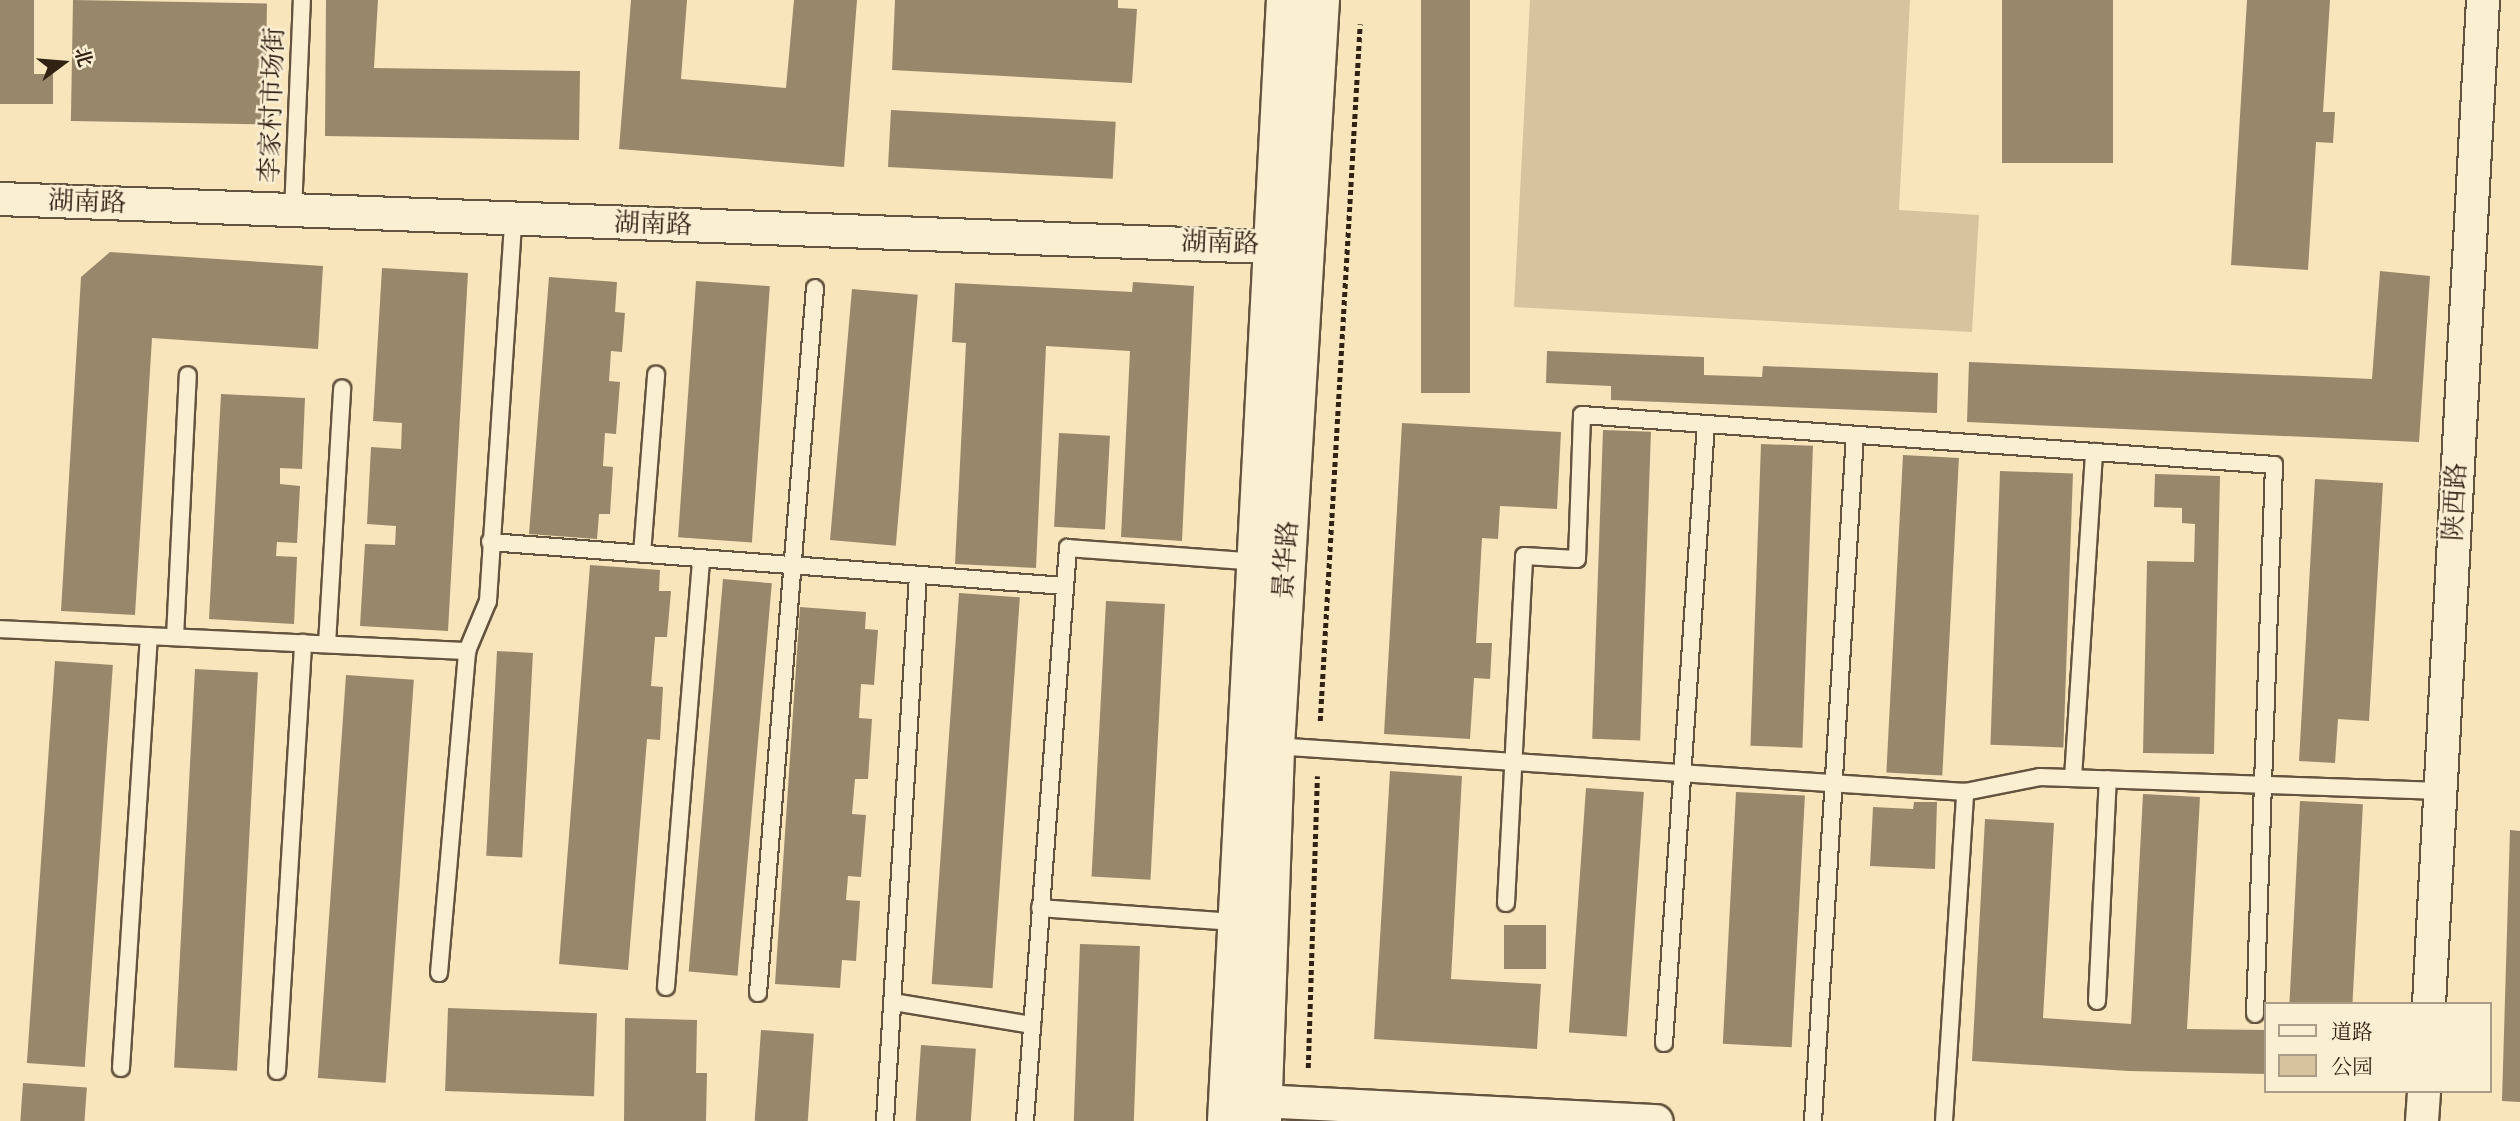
<!DOCTYPE html>
<html>
<head>
<meta charset="utf-8">
<style>
  body { margin:0 }
  #map { position:relative; width:2520px; height:1121px; overflow:hidden; background:#f8e5bb; font-family:"IM FELL Double Pica","Noto Serif SC",serif }
  div>[style] { position:absolute }
  .green>* { inset:0; background:#d6c49f }
  .building>* { inset:0; background:#99876b; transform-origin:0 0 }
  .path>* { height:4.5px; margin-top:-2.25px; transform-origin:0; background:repeating-linear-gradient(90deg,#322214 0 5px,transparent 0 8.5px) }
  .roads { filter:drop-shadow(2px 0 #64533e) drop-shadow(-2px 0 #64533e) drop-shadow(0 2px #64533e) drop-shadow(0 -2px #64533e) }
  .lane>* { height:16px; margin:-8px; padding:0 8px; transform-origin:8px; border-radius:8px; background:#faeed3 }
  .street>* { height:32px; margin:-16px; padding:0 16px; transform-origin:16px; border-radius:16px; background:#faeed3 }
  .secondary>* { height:38px; margin:-19px; padding:0 19px; transform-origin:19px; border-radius:19px; background:#faeed3 }
  span { translate:-50% -50%; white-space:nowrap; text-align:center; line-height:1.15; -webkit-text-stroke:5px #faeed3; paint-order:stroke }
  .street-label { font-size:26px; color:#322214 }
  .legend { position:absolute; left:2264px; top:1002px; width:228px; height:91px; box-sizing:border-box; background:#faeed3; border:2px solid #aa9c87; margin:0; padding:9px 12px; list-style:none; font-size:21px; color:#322214 }
  .legend li { display:flex; align-items:center; gap:14px; height:35px }
  .legend b { width:35px; border:2px solid #aa9c87 }
  .north { position:absolute; left:28px; top:28px; width:70px; height:70px; -webkit-text-stroke:5px #faeed3; paint-order:stroke; rotate:74deg; font-size:19px; font-weight:700; line-height:28px; text-align:center; color:#322214 }
  .north::after { content:''; display:block; margin:auto; width:24px; height:32px; background:#322214; clip-path:polygon(50% 0,100% 100%,50% 72%,0 100%) }
</style>
</head>
<body>
<div id="map">
  <div class="green">
    <i style="clip-path:polygon(1530px 0,1910px 0,1899px 210px,1979px 215px,1972px 332px,1514px 307px)"></i>
  </div>
  <div class="building">
    <i style="clip-path:polygon(0 0,34px 0,34px 74px,53px 74px,53px 104px,0 104px)"></i>
    <i style="left:73px;top:0;width:194px;height:121px;rotate:1deg"></i>
    <i style="clip-path:polygon(326px 0,378px 0,374px 68px,580px 71px,579px 140px,325px 136px)"></i>
    <i style="clip-path:polygon(631px 0,687px 0,681px 79px,786px 88px,794px 0,857px 0,844px 167px,619px 149px)"></i>
    <i style="clip-path:polygon(895px 0,1118px 0,1118px 8px,1137px 9px,1132px 83px,892px 70px)"></i>
    <i style="left:1421px;top:0;width:49px;height:393px"></i>
    <i style="left:2002px;top:0;width:111px;height:163px"></i>
    <i style="clip-path:polygon(2247px 0,2330px 0,2323px 112px,2335px 112px,2333px 143px,2316px 142px,2308px 270px,2231px 265px)"></i>
    <i style="left:891px;top:110px;width:225px;height:57px;rotate:3deg"></i>
    <i style="clip-path:polygon(110px 252px,323px 266px,318px 349px,152px 338px,135px 615px,61px 611px,81px 277px)"></i>
    <i style="clip-path:polygon(382px 268px,468px 273px,448px 631px,360px 626px,365px 544px,395px 545px,396px 526px,367px 524px,371px 447px,401px 449px,402px 423px,373px 421px)"></i>
    <i style="clip-path:polygon(2380px 271px,2430px 276px,2419px 442px,1967px 422px,1969px 362px,2372px 379px)"></i>
    <i style="clip-path:polygon(549px 277px,617px 282px,615px 312px,625px 313px,622px 352px,611px 351px,609px 381px,620px 382px,616px 434px,605px 433px,603px 466px,613px 467px,610px 514px,599px 514px,597px 539px,529px 534px)"></i>
    <i style="left:696px;top:281px;width:74px;height:257px;rotate:4deg"></i>
    <i style="clip-path:polygon(1133px 282px,1194px 286px,1182px 541px,1121px 537px,1130px 351px,1046px 346px,1036px 568px,955px 564px,966px 343px,952px 342px,955px 283px,1132px 292px)"></i>
    <i style="left:852px;top:289px;width:66px;height:252px;rotate:5deg"></i>
    <i style="clip-path:polygon(1547px 351px,1704px 357px,1704px 375px,1762px 377px,1763px 366px,1938px 373px,1937px 413px,1611px 400px,1611px 386px,1546px 383px)"></i>
    <i style="clip-path:polygon(221px 394px,305px 398px,302px 469px,280px 468px,280px 484px,300px 486px,297px 543px,277px 542px,276px 556px,297px 557px,294px 624px,209px 619px)"></i>
    <i style="clip-path:polygon(1402px 423px,1561px 432px,1557px 509px,1500px 506px,1498px 539px,1482px 538px,1476px 643px,1492px 643px,1490px 679px,1474px 678px,1470px 739px,1384px 734px)"></i>
    <i style="left:1603px;top:430px;width:48px;height:309px;rotate:2deg"></i>
    <i style="left:1059px;top:433px;width:51px;height:94px;rotate:3deg"></i>
    <i style="left:1761px;top:444px;width:52px;height:302px;rotate:2deg"></i>
    <i style="left:1903px;top:455px;width:56px;height:318px;rotate:3deg"></i>
    <i style="left:2000px;top:471px;width:73px;height:274px;rotate:2deg"></i>
    <i style="clip-path:polygon(2155px 474px,2220px 476px,2214px 754px,2143px 753px,2147px 561px,2194px 562px,2195px 524px,2182px 523px,2182px 508px,2154px 507px)"></i>
    <i style="clip-path:polygon(2315px 479px,2383px 483px,2369px 721px,2338px 719px,2335px 763px,2299px 761px)"></i>
    <i style="clip-path:polygon(590px 565px,660px 570px,659px 591px,671px 591px,667px 637px,655px 637px,651px 686px,663px 687px,660px 740px,647px 739px,628px 970px,559px 964px)"></i>
    <i style="left:723px;top:579px;width:49px;height:394px;rotate:5deg"></i>
    <i style="left:959px;top:593px;width:61px;height:392px;rotate:4deg"></i>
    <i style="left:1106px;top:601px;width:59px;height:276px;rotate:3deg"></i>
    <i style="clip-path:polygon(800px 607px,866px 612px,865px 629px,878px 630px,874px 685px,861px 684px,859px 718px,872px 719px,868px 779px,855px 779px,852px 814px,866px 815px,861px 877px,848px 876px,846px 900px,860px 901px,856px 961px,842px 960px,840px 988px,775px 984px)"></i>
    <i style="left:497px;top:651px;width:36px;height:205px;rotate:3deg"></i>
    <i style="left:55px;top:661px;width:58px;height:403px;rotate:4deg"></i>
    <i style="left:195px;top:669px;width:63px;height:399px;rotate:3deg"></i>
    <i style="left:346px;top:675px;width:68px;height:404px;rotate:4deg"></i>
    <i style="clip-path:polygon(1390px 771px,1462px 776px,1451px 979px,1541px 984px,1537px 1049px,1374px 1039px)"></i>
    <i style="left:1586px;top:788px;width:58px;height:245px;rotate:4deg"></i>
    <i style="left:1736px;top:792px;width:69px;height:252px;rotate:3deg"></i>
    <i style="clip-path:polygon(2143px 794px,2200px 797px,2187px 1029px,2266px 1030px,2266px 1074px,2129px 1071px,1972px 1061px,1985px 819px,2054px 823px,2043px 1018px,2131px 1024px)"></i>
    <i style="left:2300px;top:801px;width:63px;height:203px;rotate:3deg"></i>
    <i style="clip-path:polygon(1914px 802px,1937px 802px,1935px 869px,1870px 866px,1873px 807px,1913px 809px)"></i>
    <i style="clip-path:polygon(2510px 830px,2520px 831px,2520px 1102px,2502px 1101px)"></i>
    <i style="left:1504px;top:925px;width:42px;height:44px"></i>
    <i style="left:1080px;top:944px;width:60px;height:177px;rotate:2deg"></i>
    <i style="left:448px;top:1008px;width:149px;height:83px;rotate:2deg"></i>
    <i style="clip-path:polygon(625px 1018px,697px 1020px,696px 1073px,707px 1073px,706px 1121px,624px 1121px)"></i>
    <i style="left:761px;top:1030px;width:53px;height:91px;rotate:4deg"></i>
    <i style="left:921px;top:1045px;width:55px;height:76px;rotate:4deg"></i>
    <i style="left:23px;top:1083px;width:64px;height:38px;rotate:4deg"></i>
  </div>
  <div class="path">
    <i style="left:1320px;top:721px;width:698px;rotate:-86.72deg"></i>
    <i style="left:1308px;top:1068px;width:292px;rotate:-88.2deg"></i>
  </div>
  <div class="roads">
    <div class="lane">
      <i style="left:293px;top:212px;width:212px;rotate:-87.6deg"></i>
      <i style="left:490px;top:542px;width:576px;rotate:4.38deg"></i>
      <i style="left:642px;top:554px;width:180px;rotate:-85.5deg"></i>
      <i style="left:0;top:629px;width:468px;rotate:2.7deg"></i>
      <i style="left:175px;top:637px;width:262px;rotate:-87.2deg"></i>
      <i style="left:327px;top:644px;width:256px;rotate:-86.6deg"></i>
      <i style="left:1274px;top:746px;width:693px;rotate:3.81deg"></i>
      <i style="left:1965px;top:792px;width:76px;rotate:-11.3deg"></i>
      <i style="left:2040px;top:777px;width:400px;rotate:2deg"></i>
      <i style="left:2073px;top:778px;width:327px;rotate:-86.3deg"></i>
      <i style="left:1506px;top:903px;width:347px;rotate:-87deg"></i>
      <i style="left:1524px;top:556px;width:53px;rotate:3.2deg"></i>
      <i style="left:1577px;top:559px;width:144px;rotate:-88deg"></i>
      <i style="left:1582px;top:415px;width:694px;rotate:4.13deg"></i>
      <i style="left:2274px;top:465px;width:549px;rotate:91.98deg"></i>
      <i style="left:1040px;top:908px;width:197px;rotate:4.1deg"></i>
      <i style="left:439px;top:973px;width:323px;rotate:-85deg"></i>
      <i style="left:467px;top:651px;width:54px;rotate:-67.2deg"></i>
      <i style="left:488px;top:601px;width:381px;rotate:-86.2deg"></i>
      <i style="left:666px;top:987px;width:430px;rotate:-85.3deg"></i>
      <i style="left:758px;top:993px;width:707px;rotate:-85.38deg"></i>
      <i style="left:2097px;top:1001px;width:222px;rotate:-87.2deg"></i>
      <i style="left:893px;top:1002px;width:141px;rotate:9.4deg"></i>
      <i style="left:1664px;top:1043px;width:620px;rotate:-86.12deg"></i>
      <i style="left:121px;top:1068px;width:433px;rotate:-86.3deg"></i>
      <i style="left:277px;top:1071px;width:429px;rotate:-86.5deg"></i>
      <i style="left:885px;top:1121px;width:547px;rotate:-86.54deg"></i>
      <i style="left:1025px;top:1121px;width:575px;rotate:-85.71deg"></i>
      <i style="left:1068px;top:548px;width:190px;rotate:4.2deg"></i>
      <i style="left:1813px;top:1121px;width:687px;rotate:-86.5deg"></i>
      <i style="left:1944px;top:1121px;width:330px;rotate:-86.3deg"></i>
    </div>
    <div class="street">
      <i style="left:0;top:199px;width:1297px;rotate:2.17deg"></i>
      <i style="left:2429px;top:1004px;width:1005px;rotate:-86.92deg"></i>
      <i style="left:1241px;top:1100px;width:416px;rotate:2.9deg"></i>
      <i style="left:2422px;top:1121px;width:30px;rotate:-86deg"></i>
    </div>
    <div class="secondary">
      <i style="left:1227px;top:1121px;width:1123px;rotate:-86.99deg"></i>
      <i style="left:1262px;top:1121px;width:375px;rotate:-88deg"></i>
      <i style="left:1275px;top:746px;width:747px;rotate:-86.55deg"></i>
    </div>
  </div>
  <div class="street-label">
    <span style="left:273px;top:105px;rotate:-88deg">李家村市场街</span>
    <span style="left:87px;top:203px;rotate:2deg">湖南路</span>
    <span style="left:653px;top:225px;rotate:2deg">湖南路</span>
    <span style="left:1220px;top:244px;rotate:2deg">湖南路</span>
    <span style="left:2456px;top:502px;rotate:-87deg">陕西路</span>
    <span style="left:1287px;top:560px;rotate:-86deg">景华路</span>
  </div>
  <ul class="legend">
  <li><b style="height:9px;background:#faeed3"></b>道路</li>
  <li><b style="height:19px;background:#d6c49f"></b>公园</li>
  </ul>
  <div class="north">北</div>
</div>
</body>
</html>
